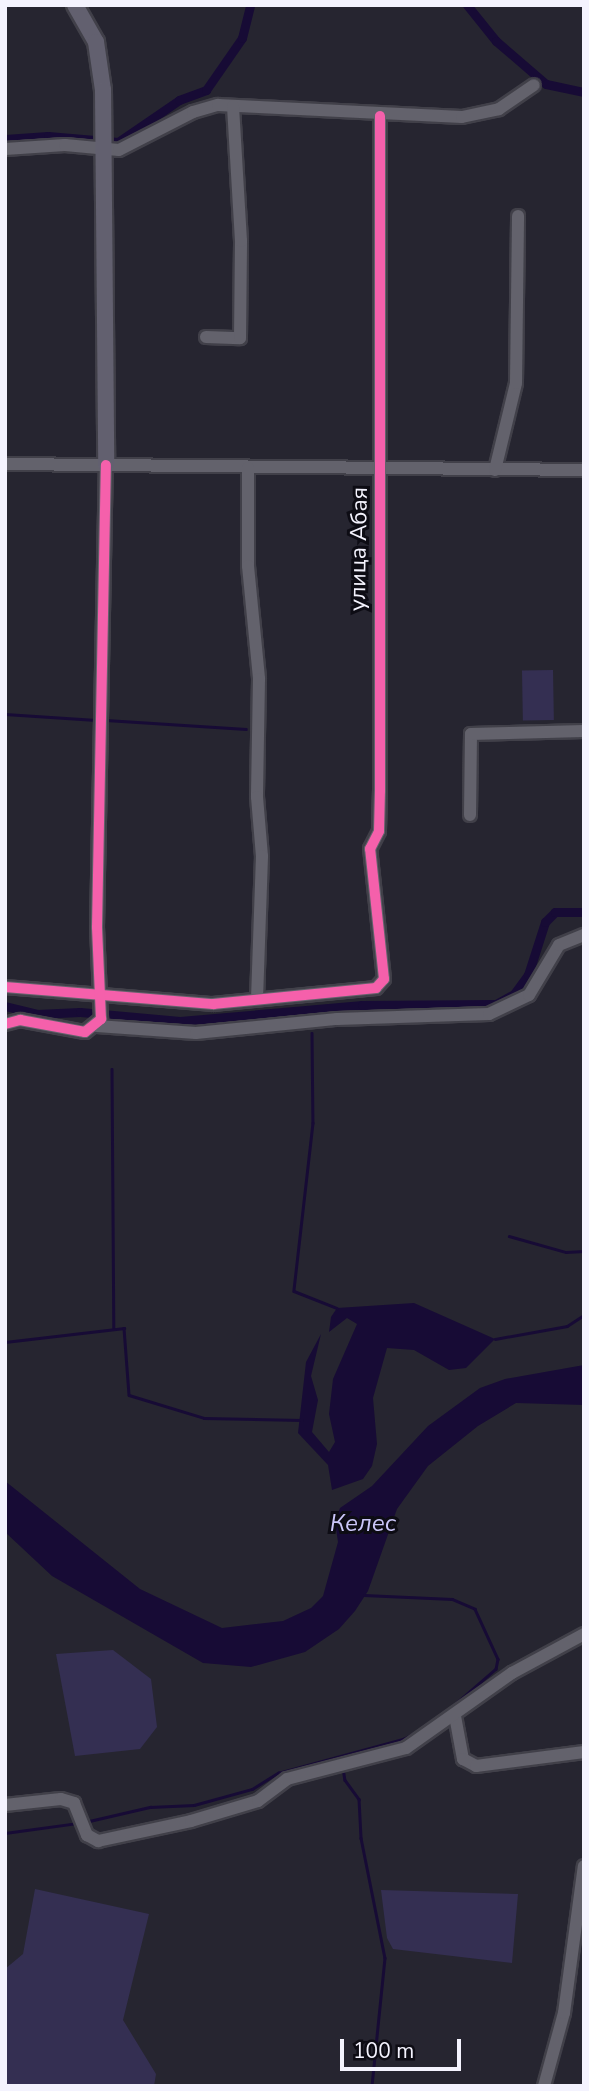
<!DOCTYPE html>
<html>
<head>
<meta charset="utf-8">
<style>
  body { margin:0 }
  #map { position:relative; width:589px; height:2091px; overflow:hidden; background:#262530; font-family:"Nunito Sans",sans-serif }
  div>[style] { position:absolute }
  .green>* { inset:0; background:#342f52; transform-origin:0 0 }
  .water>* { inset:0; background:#170b35 }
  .stream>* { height:2.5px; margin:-1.25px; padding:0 1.25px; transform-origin:1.25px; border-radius:1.25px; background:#170b35 }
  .canal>* { height:9px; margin:-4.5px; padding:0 4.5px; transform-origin:4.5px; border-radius:4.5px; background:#170b35 }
  .roads { filter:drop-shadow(2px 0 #414049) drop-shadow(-2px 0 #414049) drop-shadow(0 2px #414049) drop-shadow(0 -2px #414049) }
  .minor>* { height:12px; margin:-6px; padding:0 6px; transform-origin:6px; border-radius:6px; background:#63626c }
  .major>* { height:16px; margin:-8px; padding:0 8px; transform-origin:8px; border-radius:8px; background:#62606f }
  .cycleway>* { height:10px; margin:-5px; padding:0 5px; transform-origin:5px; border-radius:5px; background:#f560ab }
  span { translate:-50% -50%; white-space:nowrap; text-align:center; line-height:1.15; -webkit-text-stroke:6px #0d0c14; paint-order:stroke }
  .street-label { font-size:23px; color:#f4f3fe }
  .water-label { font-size:24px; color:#cbc6f8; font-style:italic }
  .frame { position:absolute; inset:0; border:7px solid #f4f3fe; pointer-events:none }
  .scale { position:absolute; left:340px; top:2039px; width:121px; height:32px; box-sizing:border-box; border:4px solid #f4f3fe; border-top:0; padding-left:9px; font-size:21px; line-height:24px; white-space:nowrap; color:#f4f3fe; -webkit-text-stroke:5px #0d0c14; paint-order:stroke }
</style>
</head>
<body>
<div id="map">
  <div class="green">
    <i style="left:553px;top:670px;width:50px;height:31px;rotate:89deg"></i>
    <i style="clip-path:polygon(113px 1650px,151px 1679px,157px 1727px,140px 1749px,75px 1756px,56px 1654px)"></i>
    <i style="clip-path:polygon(35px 1889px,149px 1914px,123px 2020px,156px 2074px,154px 2086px,5px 2086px,5px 1969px,23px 1954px)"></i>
    <i style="clip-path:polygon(381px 1890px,518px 1894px,512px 1963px,393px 1949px,387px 1938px)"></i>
  </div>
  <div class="water">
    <i style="clip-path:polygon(414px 1303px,495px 1339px,466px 1368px,449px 1370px,414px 1350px,387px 1348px,373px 1398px,377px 1444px,372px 1466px,363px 1479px,332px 1490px,328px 1465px,298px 1433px,306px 1362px,321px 1334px,311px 1376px,318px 1400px,312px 1432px,329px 1452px,335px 1442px,329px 1414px,333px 1379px,357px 1324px,347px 1318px,329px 1332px,331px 1317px,337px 1308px)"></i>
    <i style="clip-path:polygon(584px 1365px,584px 1405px,516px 1403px,478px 1426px,428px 1466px,397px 1509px,368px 1591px,355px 1611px,339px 1629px,305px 1652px,251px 1667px,203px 1663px,52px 1576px,5px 1532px,5px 1481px,140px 1589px,222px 1628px,283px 1621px,311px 1608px,323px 1596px,338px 1542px,335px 1522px,340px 1508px,372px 1486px,428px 1426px,480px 1388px,505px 1379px)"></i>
  </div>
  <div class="stream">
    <i style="left:5px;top:714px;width:91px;rotate:3.8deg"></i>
    <i style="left:106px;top:720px;width:140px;rotate:3.7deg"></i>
    <i style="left:312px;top:1033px;width:90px;rotate:89.4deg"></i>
    <i style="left:313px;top:1123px;width:169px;rotate:96.5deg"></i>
    <i style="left:294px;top:1291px;width:46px;rotate:21.6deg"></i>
    <i style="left:112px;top:1069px;width:260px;rotate:89.6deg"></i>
    <i style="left:509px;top:1236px;width:59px;rotate:15.7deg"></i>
    <i style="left:566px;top:1252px;width:18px;rotate:-3deg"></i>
    <i style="left:495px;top:1339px;width:73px;rotate:-10.2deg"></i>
    <i style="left:567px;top:1326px;width:20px;rotate:-33deg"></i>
    <i style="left:5px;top:1342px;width:120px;rotate:-6.7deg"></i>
    <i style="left:124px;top:1328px;width:67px;rotate:85.7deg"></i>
    <i style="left:129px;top:1395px;width:78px;rotate:17deg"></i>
    <i style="left:204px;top:1418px;width:98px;rotate:1.2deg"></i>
    <i style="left:364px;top:1595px;width:88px;rotate:2.6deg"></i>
    <i style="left:452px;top:1599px;width:25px;rotate:23deg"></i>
    <i style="left:475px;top:1609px;width:55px;rotate:65.3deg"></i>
    <i style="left:498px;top:1659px;width:10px;rotate:101deg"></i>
    <i style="left:496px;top:1669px;width:70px;rotate:139deg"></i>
    <i style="left:343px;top:1768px;width:12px;rotate:81deg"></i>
    <i style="left:345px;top:1780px;width:24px;rotate:54deg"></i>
    <i style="left:359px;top:1799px;width:39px;rotate:87deg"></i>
    <i style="left:361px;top:1838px;width:122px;rotate:78.7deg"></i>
    <i style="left:385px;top:1958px;width:129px;rotate:95.8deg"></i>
    <i style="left:85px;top:1822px;width:67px;rotate:-13deg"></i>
    <i style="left:150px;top:1807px;width:44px;rotate:-2.6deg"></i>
    <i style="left:194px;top:1805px;width:60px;rotate:-15.4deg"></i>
    <i style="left:252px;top:1789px;width:31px;rotate:-32deg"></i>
    <i style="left:278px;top:1773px;width:130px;rotate:-15.2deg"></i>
    <i style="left:403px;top:1739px;width:22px;rotate:-27deg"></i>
    <i style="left:5px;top:1833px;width:74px;rotate:-7.8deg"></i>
  </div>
  <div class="canal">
    <i style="left:467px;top:5px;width:46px;rotate:51.1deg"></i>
    <i style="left:496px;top:41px;width:66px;rotate:40.7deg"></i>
    <i style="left:546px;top:84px;width:39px;rotate:12deg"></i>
    <i style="left:5px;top:139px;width:43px;rotate:-4deg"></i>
    <i style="left:48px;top:136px;width:70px;rotate:4.9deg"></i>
    <i style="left:118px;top:142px;width:74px;rotate:-34.5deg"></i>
    <i style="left:179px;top:100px;width:29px;rotate:-20deg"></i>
    <i style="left:206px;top:90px;width:63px;rotate:-55.3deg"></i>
    <i style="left:242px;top:38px;width:34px;rotate:-76deg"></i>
    <i style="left:5px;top:1006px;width:33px;rotate:14deg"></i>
    <i style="left:37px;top:1014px;width:43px;rotate:-2.7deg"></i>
    <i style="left:80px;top:1012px;width:100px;rotate:5.1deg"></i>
    <i style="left:180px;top:1021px;width:183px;rotate:-5deg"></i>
    <i style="left:362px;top:1005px;width:134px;rotate:-0.4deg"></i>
    <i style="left:496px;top:1004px;width:21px;rotate:-29deg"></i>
    <i style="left:514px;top:994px;width:24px;rotate:-54deg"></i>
    <i style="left:528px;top:975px;width:56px;rotate:-72.2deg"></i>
    <i style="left:545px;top:922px;width:14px;rotate:-45deg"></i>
    <i style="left:555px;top:912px;width:29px"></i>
  </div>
  <div class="roads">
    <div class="minor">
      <i style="left:5px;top:149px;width:60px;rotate:-3.8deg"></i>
      <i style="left:65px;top:145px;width:54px;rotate:5.3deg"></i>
      <i style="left:119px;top:150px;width:83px;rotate:-27.2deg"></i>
      <i style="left:193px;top:112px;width:26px;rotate:-16deg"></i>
      <i style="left:218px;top:105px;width:244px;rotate:2.8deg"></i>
      <i style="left:462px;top:117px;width:38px;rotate:-12deg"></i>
      <i style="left:499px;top:109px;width:42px;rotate:-34.4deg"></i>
      <i style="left:206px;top:337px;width:34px;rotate:2deg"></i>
      <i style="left:240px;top:338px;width:97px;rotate:-89.4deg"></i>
      <i style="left:241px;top:241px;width:135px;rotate:-93.4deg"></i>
      <i style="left:5px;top:464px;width:579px;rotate:0.59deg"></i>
      <i style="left:248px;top:468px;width:98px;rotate:90deg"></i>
      <i style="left:248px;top:566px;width:114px;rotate:84.4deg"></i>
      <i style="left:259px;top:679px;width:118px;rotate:91deg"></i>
      <i style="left:257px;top:797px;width:59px;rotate:85.2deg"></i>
      <i style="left:262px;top:856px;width:140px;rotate:92deg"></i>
      <i style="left:495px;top:470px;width:89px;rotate:-76.4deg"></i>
      <i style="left:516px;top:383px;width:167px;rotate:-89.3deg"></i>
      <i style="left:470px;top:815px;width:81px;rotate:-89.3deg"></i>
      <i style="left:471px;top:734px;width:113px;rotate:-1.5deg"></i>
      <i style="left:5px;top:987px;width:209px;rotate:4.7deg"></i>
      <i style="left:213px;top:1004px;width:164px;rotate:-5.6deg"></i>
      <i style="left:376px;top:988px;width:12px;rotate:-48deg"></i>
      <i style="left:384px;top:979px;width:131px;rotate:-96.1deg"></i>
      <i style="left:370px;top:849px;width:20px;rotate:-63deg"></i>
      <i style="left:379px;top:831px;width:40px;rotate:-88.6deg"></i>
      <i style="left:380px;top:791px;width:675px;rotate:-90deg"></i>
      <i style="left:5px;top:1024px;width:16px;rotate:-15deg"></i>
      <i style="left:20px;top:1020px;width:66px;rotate:10.5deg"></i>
      <i style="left:85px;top:1032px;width:21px;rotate:-39deg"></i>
      <i style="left:101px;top:1019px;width:92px;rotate:-92.5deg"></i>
      <i style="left:97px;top:927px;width:462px;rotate:-88.9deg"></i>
      <i style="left:97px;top:1026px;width:99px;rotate:4deg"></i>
      <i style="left:196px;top:1033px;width:142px;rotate:-5.7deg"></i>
      <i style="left:337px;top:1019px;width:152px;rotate:-1.9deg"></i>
      <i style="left:489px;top:1014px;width:44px;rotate:-25.4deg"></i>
      <i style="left:529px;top:995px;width:58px;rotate:-59deg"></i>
      <i style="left:559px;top:945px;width:27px;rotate:-22deg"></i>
      <i style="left:455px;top:1716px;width:44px;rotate:79.5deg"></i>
      <i style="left:463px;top:1759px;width:15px;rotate:28deg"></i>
      <i style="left:476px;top:1766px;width:109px;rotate:-7.4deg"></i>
      <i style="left:5px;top:1805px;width:56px;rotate:-6.1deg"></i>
      <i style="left:61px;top:1799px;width:14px;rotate:17deg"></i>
      <i style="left:74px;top:1803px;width:35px;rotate:68deg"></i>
      <i style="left:87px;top:1835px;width:13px;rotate:29deg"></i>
      <i style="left:98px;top:1841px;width:95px;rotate:-12.1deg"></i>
      <i style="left:191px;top:1821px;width:70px;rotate:-16.6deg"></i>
      <i style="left:258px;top:1801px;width:36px;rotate:-37deg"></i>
      <i style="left:287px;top:1779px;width:123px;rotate:-14.6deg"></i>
      <i style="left:406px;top:1748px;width:130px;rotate:-35.3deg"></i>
      <i style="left:512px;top:1673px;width:82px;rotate:-28.4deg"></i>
      <i style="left:544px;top:2086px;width:76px;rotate:-74.7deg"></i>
      <i style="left:564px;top:2013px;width:148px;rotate:-82.3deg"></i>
    </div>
    <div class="major">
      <i style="left:75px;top:5px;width:43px;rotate:60.4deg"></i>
      <i style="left:96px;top:42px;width:49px;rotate:81.7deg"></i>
      <i style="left:103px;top:90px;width:375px;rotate:89.5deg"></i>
    </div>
  </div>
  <div class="cycleway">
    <i style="left:5px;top:987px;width:209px;rotate:4.7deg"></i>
    <i style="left:213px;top:1004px;width:164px;rotate:-5.6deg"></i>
    <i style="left:376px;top:988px;width:12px;rotate:-48deg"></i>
    <i style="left:384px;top:979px;width:131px;rotate:-96.1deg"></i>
    <i style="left:370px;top:849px;width:20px;rotate:-63deg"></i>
    <i style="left:379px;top:831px;width:40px;rotate:-88.6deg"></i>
    <i style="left:380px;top:791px;width:675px;rotate:-90deg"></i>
    <i style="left:5px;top:1024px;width:16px;rotate:-15deg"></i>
    <i style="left:20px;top:1020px;width:66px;rotate:10.5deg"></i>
    <i style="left:85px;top:1032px;width:21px;rotate:-39deg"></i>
    <i style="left:101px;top:1019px;width:92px;rotate:-92.5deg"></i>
    <i style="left:97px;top:927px;width:462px;rotate:-88.9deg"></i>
  </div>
  <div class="street-label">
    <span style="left:359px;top:549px;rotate:-89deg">улица Абая</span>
  </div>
  <div class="water-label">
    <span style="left:363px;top:1524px">Келес</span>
  </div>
  <div class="frame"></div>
  <div class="scale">100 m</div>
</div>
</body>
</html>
